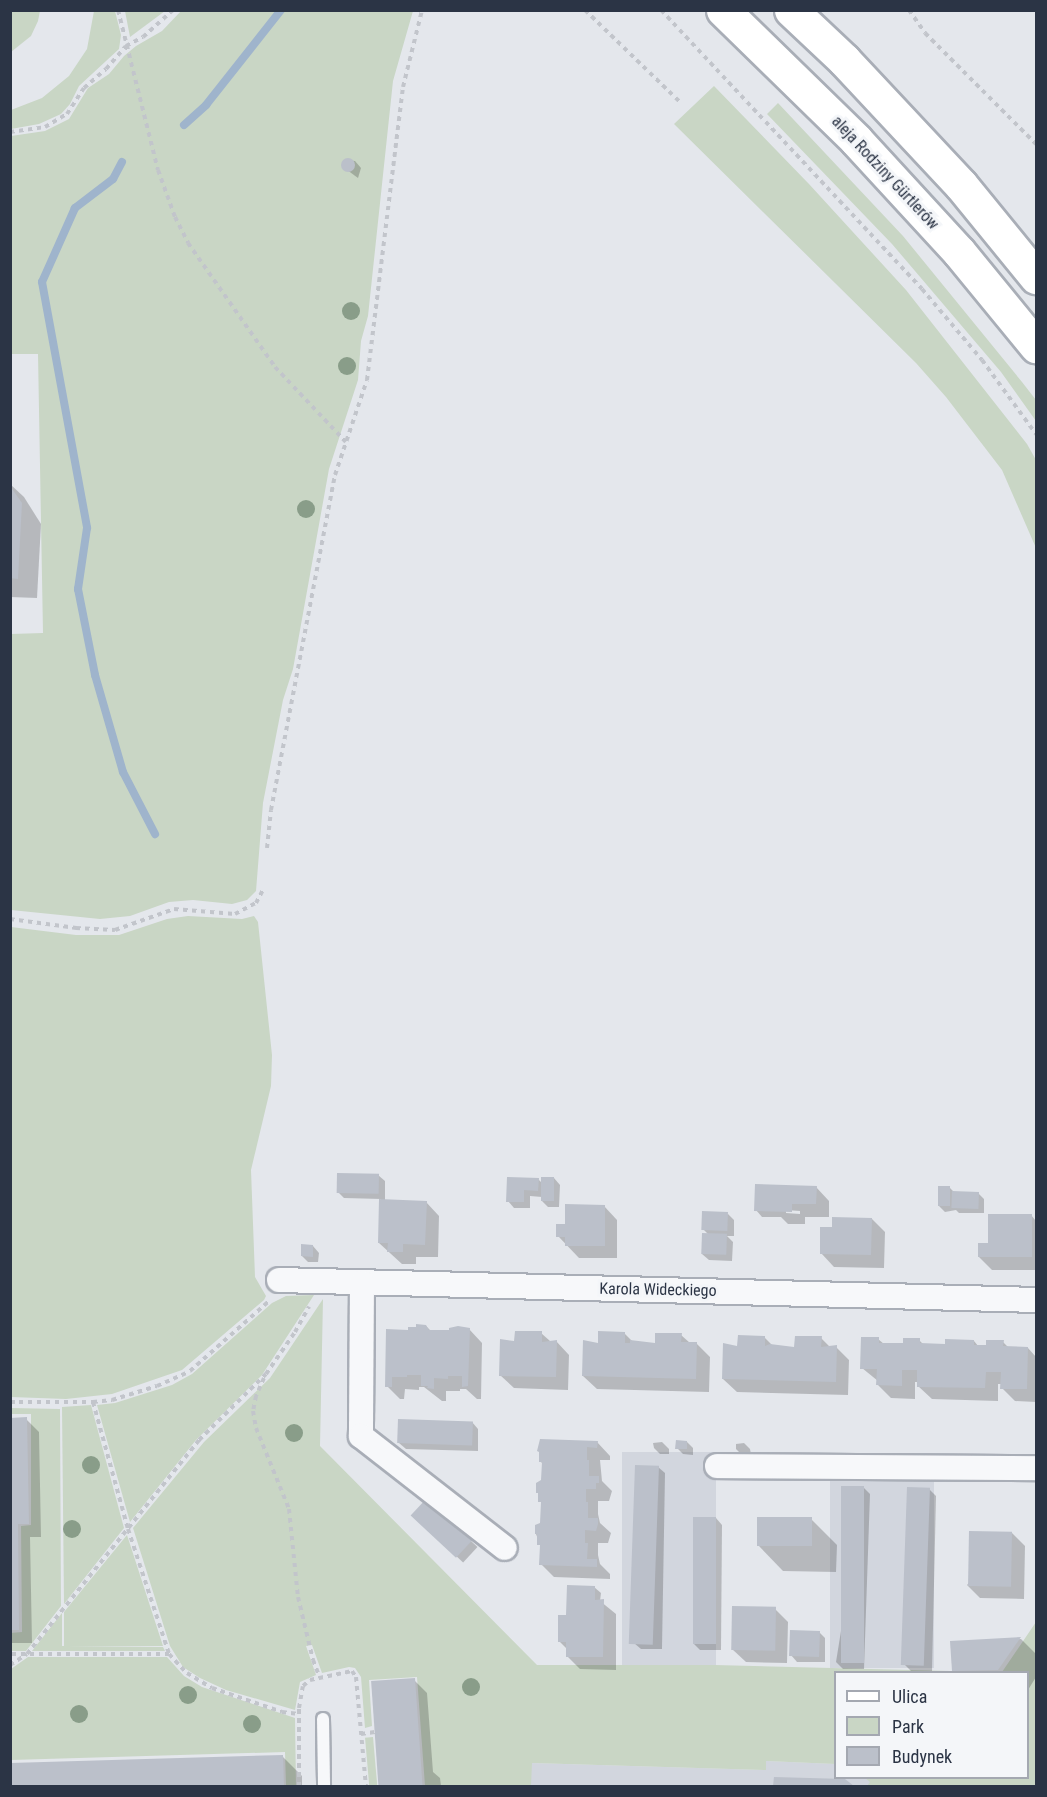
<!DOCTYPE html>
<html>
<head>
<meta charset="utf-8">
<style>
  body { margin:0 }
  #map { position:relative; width:1047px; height:1797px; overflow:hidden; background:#e4e7ec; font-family:"Roboto Condensed",sans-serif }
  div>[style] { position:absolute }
  .built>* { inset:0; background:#d2d6de; transform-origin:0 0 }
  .green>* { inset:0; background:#c9d6c5; transform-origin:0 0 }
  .shadow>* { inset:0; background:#0003; transform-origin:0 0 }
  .stream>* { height:8px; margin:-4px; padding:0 4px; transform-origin:4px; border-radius:4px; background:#9fb4cc }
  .building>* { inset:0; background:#bbc0ca; transform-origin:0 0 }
  .round { border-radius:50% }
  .path>* { height:4px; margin-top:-2px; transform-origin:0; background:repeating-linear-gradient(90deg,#c2c5cb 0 4.5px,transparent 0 9px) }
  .roads { filter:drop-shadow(2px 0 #a9aeb7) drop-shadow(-2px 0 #a9aeb7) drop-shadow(0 2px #a9aeb7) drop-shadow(0 -2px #a9aeb7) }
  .lane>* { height:12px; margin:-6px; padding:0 6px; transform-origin:6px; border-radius:6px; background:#f7f8fa }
  .street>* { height:24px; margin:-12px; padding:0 12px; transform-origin:12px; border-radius:12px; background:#f7f8fa }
  .secondary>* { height:33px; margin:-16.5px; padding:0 16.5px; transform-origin:16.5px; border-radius:16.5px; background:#fff }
  .trees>* { width:18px; height:18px; margin:-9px; border-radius:50%; background:#899d89 }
  span { translate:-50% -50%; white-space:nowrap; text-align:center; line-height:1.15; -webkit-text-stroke:6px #f4f6f9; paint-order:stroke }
  .street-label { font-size:16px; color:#2b3445 }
  .frame { position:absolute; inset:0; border:12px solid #2b3445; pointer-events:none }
  .legend { position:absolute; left:834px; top:1671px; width:195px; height:108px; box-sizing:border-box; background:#f4f6f9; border:2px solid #a4a8b1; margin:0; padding:8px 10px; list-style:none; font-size:18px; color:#2b3445 }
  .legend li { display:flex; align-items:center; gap:12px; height:30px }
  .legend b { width:30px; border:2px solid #a4a8b1 }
</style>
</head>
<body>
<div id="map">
  <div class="built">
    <i style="left:716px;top:1452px;width:213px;height:94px;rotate:90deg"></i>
    <i style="left:830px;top:1480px;width:104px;height:188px"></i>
    <i style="clip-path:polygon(766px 1761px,835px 1764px,836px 1778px,915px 1778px,908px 1786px,531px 1786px,531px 1763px,765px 1770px)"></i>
  </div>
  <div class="green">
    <i style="clip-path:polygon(11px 10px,40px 11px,38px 21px,31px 36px,11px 52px)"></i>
    <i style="clip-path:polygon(94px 11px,115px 11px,121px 35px,119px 49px,79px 86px,70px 104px,61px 114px,39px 124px,11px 129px,11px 110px,42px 98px,69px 76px,87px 49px)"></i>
    <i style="clip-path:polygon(125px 11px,125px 10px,165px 11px,130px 37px)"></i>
    <i style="clip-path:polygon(181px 11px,413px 11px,393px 81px,368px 316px,361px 341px,358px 380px,329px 469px,293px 669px,283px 700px,263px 803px,256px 891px,247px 900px,232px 904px,193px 900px,169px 902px,130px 916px,100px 919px,11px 910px,11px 634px,43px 633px,38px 354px,11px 354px,11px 136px,45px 131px,69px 119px,88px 88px,109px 74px,124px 56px,136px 46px,162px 31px)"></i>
    <i style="clip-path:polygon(714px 86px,809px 184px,906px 290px,1027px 444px,1036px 460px,1036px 548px,1002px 470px,946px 397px,916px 363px,674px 124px)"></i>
    <i style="clip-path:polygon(778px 103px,903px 236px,1022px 382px,1036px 400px,1036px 421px,1001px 372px,892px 244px,767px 114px)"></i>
    <i style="clip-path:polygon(188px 916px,242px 919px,254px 916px,258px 922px,272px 1055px,271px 1086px,251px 1170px,255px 1277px,266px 1296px,264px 1300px,182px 1370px,112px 1394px,66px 1399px,11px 1397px,11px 927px,76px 935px,119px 935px,167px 919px)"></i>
    <i style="clip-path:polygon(314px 1295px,262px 1375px,196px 1440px,130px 1522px,97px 1405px,115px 1403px,172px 1385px,192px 1374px,272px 1303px,286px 1296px)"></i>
    <i style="clip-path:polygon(323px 1299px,320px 1446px,537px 1665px,715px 1665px,990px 1672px,836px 1672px,835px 1764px,766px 1761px,766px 1770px,532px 1763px,531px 1786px,425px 1786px,417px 1677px,369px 1680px,372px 1726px,365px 1728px,361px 1677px,355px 1668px,349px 1667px,322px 1673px,312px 1645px,306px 1646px,316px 1675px,300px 1682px,295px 1710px,226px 1690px,200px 1678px,183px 1667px,170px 1646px,133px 1528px,204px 1442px,270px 1378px)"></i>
    <i style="clip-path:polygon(91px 1405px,124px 1528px,64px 1604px,62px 1407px)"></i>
    <i style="clip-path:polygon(11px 1408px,60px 1409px,61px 1606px,26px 1651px,11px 1651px,10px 1633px,22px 1632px,21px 1526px,31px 1525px,31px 1414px,11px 1414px)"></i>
    <i style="clip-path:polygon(127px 1535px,163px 1646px,67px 1646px,163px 1647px,165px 1651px,32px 1651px,62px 1613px,62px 1646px,64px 1646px,64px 1612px)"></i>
    <i style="clip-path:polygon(1036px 1622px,1035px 1786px,867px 1786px,870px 1782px,865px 1778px,1028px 1778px,1028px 1672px,1002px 1672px)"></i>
    <i style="clip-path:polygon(28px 1657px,167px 1657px,184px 1676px,202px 1687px,295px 1718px,296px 1786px,286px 1786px,285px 1752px,11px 1760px,11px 1669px)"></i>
    <i style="left:373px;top:1737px;width:49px;height:8px;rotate:85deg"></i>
  </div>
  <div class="shadow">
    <i style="clip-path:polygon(345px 160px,355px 161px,361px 168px,358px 178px,343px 167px)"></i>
    <i style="clip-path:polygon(10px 484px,24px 497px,41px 524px,37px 598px,10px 597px)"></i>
    <i style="clip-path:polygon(378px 1175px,385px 1181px,385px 1201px,426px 1202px,439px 1216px,438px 1257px,416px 1257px,416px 1264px,402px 1264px,379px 1243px,381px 1199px,344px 1198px,338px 1192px)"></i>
    <i style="clip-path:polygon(554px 1178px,560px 1185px,559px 1207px,548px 1207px,542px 1201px,542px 1197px,530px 1196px,530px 1208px,514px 1208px,508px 1201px,538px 1179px,543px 1184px)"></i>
    <i style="clip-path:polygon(evenodd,816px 1187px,829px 1201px,829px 1217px,805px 1217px,805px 1224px,788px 1224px,781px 1217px,762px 1217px,756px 1210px,816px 1187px,786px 1210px,800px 1211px,800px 1214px,786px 1213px,786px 1210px)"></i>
    <i style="clip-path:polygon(950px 1188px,955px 1193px,978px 1193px,984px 1199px,984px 1213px,959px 1213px,956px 1210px,945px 1212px,939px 1206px)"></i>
    <i style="clip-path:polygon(604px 1206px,617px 1220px,617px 1258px,579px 1258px,558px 1236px,566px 1226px)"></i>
    <i style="clip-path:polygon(728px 1214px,734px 1220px,734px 1236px,727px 1236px,733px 1242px,732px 1261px,709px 1260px,702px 1254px,709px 1235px,703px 1229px)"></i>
    <i style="clip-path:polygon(1031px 1215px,1036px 1221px,1036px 1270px,992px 1270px,979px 1257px)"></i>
    <i style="clip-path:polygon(872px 1219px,885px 1232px,884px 1268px,834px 1267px,821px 1253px,833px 1229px)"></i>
    <i style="clip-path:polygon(313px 1246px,319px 1253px,318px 1262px,308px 1262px,302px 1256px)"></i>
    <i style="clip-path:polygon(426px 1326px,431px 1331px,469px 1329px,482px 1343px,481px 1399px,477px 1399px,466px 1389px,460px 1389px,460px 1391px,446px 1391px,446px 1401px,442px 1401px,424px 1387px,419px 1387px,419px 1390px,405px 1389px,404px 1399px,400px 1399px,387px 1386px,409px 1331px)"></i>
    <i style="clip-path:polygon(541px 1333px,550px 1341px,556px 1341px,569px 1355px,568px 1390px,514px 1388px,500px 1375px,516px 1343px)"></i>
    <i style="clip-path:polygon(625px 1334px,633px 1342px,656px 1345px,681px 1335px,690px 1343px,696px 1343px,710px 1357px,709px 1392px,597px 1389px,583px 1376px,599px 1344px)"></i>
    <i style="clip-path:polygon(764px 1337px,772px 1345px,796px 1348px,821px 1338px,830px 1347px,836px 1347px,849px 1360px,848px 1395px,737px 1392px,723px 1379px,739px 1348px)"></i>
    <i style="clip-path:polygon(878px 1339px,884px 1344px,905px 1345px,919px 1340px,924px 1345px,946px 1346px,974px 1341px,979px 1347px,1003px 1342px,1009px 1348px,1028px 1348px,1036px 1357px,1036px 1402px,1015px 1401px,1002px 1388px,1002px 1384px,998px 1384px,998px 1401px,932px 1399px,918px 1386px,919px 1382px,915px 1382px,915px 1399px,891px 1398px,878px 1385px,878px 1381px,862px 1368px)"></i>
    <i style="clip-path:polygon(10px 1419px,26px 1419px,39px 1432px,41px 1537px,30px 1537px,32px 1643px,10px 1643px)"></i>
    <i style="clip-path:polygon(472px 1422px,478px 1429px,478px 1451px,406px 1449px,399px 1443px)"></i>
    <i style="clip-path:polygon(597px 1442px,610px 1456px,610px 1460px,600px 1460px,602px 1481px,612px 1491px,609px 1501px,598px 1501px,598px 1514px,600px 1523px,611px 1533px,608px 1543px,598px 1543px,598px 1555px,600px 1564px,610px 1574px,610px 1579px,554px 1577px,541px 1564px,541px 1547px,536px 1534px,542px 1523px,542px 1504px,538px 1493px,543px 1481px,543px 1464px,541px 1462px)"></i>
    <i style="clip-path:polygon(662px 1442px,669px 1449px,669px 1454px,660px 1454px,654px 1448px,653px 1443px)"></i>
    <i style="clip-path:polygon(687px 1442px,693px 1448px,693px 1455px,683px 1454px,677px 1448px)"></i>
    <i style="clip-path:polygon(744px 1443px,750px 1449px,751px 1454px,742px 1455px,736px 1449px,736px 1444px)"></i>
    <i style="clip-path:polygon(658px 1467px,665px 1473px,662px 1649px,641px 1649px,634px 1643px)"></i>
    <i style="clip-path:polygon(864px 1488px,870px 1494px,864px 1669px,843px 1669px,836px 1662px)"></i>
    <i style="clip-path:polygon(929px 1489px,936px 1496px,932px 1672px,911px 1671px,905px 1665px)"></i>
    <i style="left:427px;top:1500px;width:69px;height:21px;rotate:43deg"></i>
    <i style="clip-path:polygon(716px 1518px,722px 1525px,721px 1650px,700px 1650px,693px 1643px)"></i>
    <i style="clip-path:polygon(811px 1519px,837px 1545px,836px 1572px,783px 1571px,758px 1545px)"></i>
    <i style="clip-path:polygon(1012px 1533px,1025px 1546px,1024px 1599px,980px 1598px,967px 1585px)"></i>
    <i style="clip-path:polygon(594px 1587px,601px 1593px,600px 1601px,616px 1614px,616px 1670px,580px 1669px,567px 1656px,567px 1649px,559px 1641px,568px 1616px)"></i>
    <i style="clip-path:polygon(775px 1609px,788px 1622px,787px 1663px,746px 1662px,732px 1649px)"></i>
    <i style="clip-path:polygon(819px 1632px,825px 1638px,825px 1662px,797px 1662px,791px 1655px)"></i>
    <i style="clip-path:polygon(1021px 1639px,1036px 1654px,1036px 1677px,1028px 1690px,1028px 1672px,953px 1671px,951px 1642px)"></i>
    <i style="clip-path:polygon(414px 1680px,427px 1693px,433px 1772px,440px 1778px,441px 1786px,381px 1786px,373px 1683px)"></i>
    <i style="clip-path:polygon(282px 1756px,302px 1776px,302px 1786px,10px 1786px,10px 1764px)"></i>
    <i style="clip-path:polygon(775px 1778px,844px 1781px,851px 1786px,775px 1786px)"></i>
  </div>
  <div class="stream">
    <i style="left:184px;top:125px;width:30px;rotate:-42deg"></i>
    <i style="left:206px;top:105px;width:121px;rotate:-51.7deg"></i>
    <i style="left:122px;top:162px;width:19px;rotate:118deg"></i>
    <i style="left:113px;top:179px;width:48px;rotate:142.7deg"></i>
    <i style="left:75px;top:208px;width:81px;rotate:114deg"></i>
    <i style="left:42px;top:282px;width:250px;rotate:79.6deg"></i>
    <i style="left:87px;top:528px;width:62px;rotate:98.4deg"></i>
    <i style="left:78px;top:589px;width:88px;rotate:78.8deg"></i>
    <i style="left:95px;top:675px;width:101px;rotate:73.9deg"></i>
    <i style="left:123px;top:772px;width:70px;rotate:62.7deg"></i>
  </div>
  <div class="building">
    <i class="round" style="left:341px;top:158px;width:14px;height:14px"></i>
    <i style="clip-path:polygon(10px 486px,22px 503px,18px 579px,10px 578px)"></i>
    <i style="left:337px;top:1173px;width:42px;height:20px;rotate:1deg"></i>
    <i style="clip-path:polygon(507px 1177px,539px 1178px,538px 1191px,524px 1190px,524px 1202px,506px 1202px)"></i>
    <i style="left:541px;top:1177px;width:13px;height:24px"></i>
    <i style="clip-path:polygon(755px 1184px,817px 1186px,816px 1204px,792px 1204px,792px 1212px,754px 1211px)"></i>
    <i style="left:938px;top:1186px;width:12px;height:20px"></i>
    <i style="left:952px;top:1191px;width:27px;height:17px;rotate:2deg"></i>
    <i style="clip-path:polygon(379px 1199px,427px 1201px,425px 1245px,403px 1244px,403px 1252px,387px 1252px,388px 1243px,378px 1243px)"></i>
    <i style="clip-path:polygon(565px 1204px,605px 1205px,605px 1246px,565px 1246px,565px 1237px,556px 1237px,556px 1224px,565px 1224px)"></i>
    <i style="left:702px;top:1211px;width:26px;height:19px;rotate:2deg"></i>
    <i style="clip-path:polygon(988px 1214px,1032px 1214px,1032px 1257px,978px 1257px,978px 1243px,988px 1243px)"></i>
    <i style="clip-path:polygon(832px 1217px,872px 1218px,871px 1255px,820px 1254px,820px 1227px,832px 1227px)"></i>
    <i style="left:702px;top:1233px;width:25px;height:21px;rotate:2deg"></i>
    <i style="clip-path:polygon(301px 1244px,313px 1245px,313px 1257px,301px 1256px)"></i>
    <i style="clip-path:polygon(416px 1324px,426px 1325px,429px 1330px,449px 1330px,449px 1328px,458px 1326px,470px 1328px,468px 1386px,462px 1387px,462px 1376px,448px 1376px,448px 1379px,434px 1378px,434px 1389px,427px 1388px,428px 1386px,421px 1386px,421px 1375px,407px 1375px,407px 1377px,392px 1377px,392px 1387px,385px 1387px,386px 1329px,408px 1330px,408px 1327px,416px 1327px)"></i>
    <i style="clip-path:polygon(515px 1331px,542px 1331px,542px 1342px,557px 1340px,556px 1377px,499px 1376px,500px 1339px,514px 1341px)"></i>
    <i style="clip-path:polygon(598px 1331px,625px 1332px,625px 1343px,630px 1343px,630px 1340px,655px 1343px,655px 1333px,682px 1333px,681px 1342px,697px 1342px,696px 1379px,582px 1376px,583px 1340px,598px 1343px)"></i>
    <i style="clip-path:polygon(738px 1335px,765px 1336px,765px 1346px,770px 1344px,794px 1347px,795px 1336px,822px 1336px,821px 1347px,837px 1345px,836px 1382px,722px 1379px,723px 1343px,737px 1346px)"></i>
    <i style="clip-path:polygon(861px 1337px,879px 1337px,879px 1343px,903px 1343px,903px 1338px,920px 1338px,920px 1343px,945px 1344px,945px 1339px,974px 1340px,974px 1345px,986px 1345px,986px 1340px,1004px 1340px,1003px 1346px,1028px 1347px,1027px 1389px,1000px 1389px,1001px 1372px,986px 1372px,985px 1388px,917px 1387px,917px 1370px,902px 1370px,902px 1386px,876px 1385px,877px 1369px,860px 1369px)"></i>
    <i style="clip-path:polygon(27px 1417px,29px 1524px,18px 1524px,19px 1630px,10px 1630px,10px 1418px)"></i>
    <i style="left:398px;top:1419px;width:75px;height:24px;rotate:2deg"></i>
    <i style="clip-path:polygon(540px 1439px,598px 1441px,597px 1448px,587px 1447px,587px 1460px,589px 1460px,589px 1476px,599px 1476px,599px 1483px,596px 1483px,596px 1489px,586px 1489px,586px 1502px,588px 1502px,588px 1518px,598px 1518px,598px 1524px,596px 1531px,585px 1530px,585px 1543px,588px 1543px,587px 1559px,597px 1559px,597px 1567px,539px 1565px,540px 1545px,537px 1545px,537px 1534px,535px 1534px,535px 1525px,540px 1523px,541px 1502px,538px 1502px,538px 1493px,536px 1493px,536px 1483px,541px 1480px,542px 1462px,539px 1462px,539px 1452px,537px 1451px)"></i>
    <i style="clip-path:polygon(676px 1440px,687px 1441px,687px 1449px,675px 1449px)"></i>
    <i style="left:635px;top:1465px;width:24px;height:179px;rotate:2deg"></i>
    <i style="left:841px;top:1486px;width:23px;height:177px"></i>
    <i style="left:907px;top:1487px;width:23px;height:178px;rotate:2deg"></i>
    <i style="left:427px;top:1498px;width:62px;height:24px;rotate:43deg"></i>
    <i style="left:693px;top:1517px;width:23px;height:127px"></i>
    <i style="left:757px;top:1517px;width:55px;height:29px"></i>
    <i style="left:969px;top:1531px;width:43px;height:55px;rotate:1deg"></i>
    <i style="clip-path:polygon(567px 1585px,595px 1586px,595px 1600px,604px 1599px,603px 1657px,566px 1657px,566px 1642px,558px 1642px,558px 1615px,566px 1615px)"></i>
    <i style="left:732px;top:1606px;width:44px;height:44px;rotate:1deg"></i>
    <i style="left:790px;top:1630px;width:30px;height:26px;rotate:2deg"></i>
    <i style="clip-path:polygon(1021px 1637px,998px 1670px,952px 1671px,950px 1641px)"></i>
    <i style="left:415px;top:1678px;width:108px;height:44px;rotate:86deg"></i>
    <i style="clip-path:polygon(283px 1755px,284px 1786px,10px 1786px,10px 1763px)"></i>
    <i style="clip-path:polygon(774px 1777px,845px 1779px,854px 1786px,773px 1786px)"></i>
  </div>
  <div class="path">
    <i style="left:118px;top:10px;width:165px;rotate:76deg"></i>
    <i style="left:158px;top:170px;width:50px;rotate:70.1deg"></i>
    <i style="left:175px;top:217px;width:29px;rotate:63deg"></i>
    <i style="left:188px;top:243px;width:151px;rotate:54.9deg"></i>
    <i style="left:275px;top:367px;width:103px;rotate:46.6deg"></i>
    <i style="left:585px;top:10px;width:131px;rotate:44.1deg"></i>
    <i style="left:661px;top:10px;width:382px;rotate:46.9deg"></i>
    <i style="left:922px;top:289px;width:93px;rotate:49.8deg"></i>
    <i style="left:982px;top:360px;width:92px;rotate:53.9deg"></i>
    <i style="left:909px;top:10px;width:28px;rotate:55deg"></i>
    <i style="left:925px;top:33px;width:157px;rotate:45deg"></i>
    <i style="left:10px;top:132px;width:35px;rotate:-8deg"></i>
    <i style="left:45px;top:127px;width:26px;rotate:-31deg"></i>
    <i style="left:67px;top:114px;width:31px;rotate:-57deg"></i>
    <i style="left:84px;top:88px;width:29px;rotate:-41deg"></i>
    <i style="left:106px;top:69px;width:30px;rotate:-49deg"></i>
    <i style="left:126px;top:46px;width:19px;rotate:-28deg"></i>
    <i style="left:143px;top:37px;width:40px;rotate:-42deg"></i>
    <i style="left:267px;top:848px;width:38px;rotate:-84deg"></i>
    <i style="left:271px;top:810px;width:341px;rotate:-79.2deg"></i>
    <i style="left:335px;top:475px;width:100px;rotate:-71.4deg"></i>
    <i style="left:367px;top:380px;width:295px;rotate:-83deg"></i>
    <i style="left:403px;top:87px;width:79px;rotate:-76.1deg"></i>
    <i style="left:10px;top:919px;width:67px;rotate:7.8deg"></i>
    <i style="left:76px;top:928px;width:39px;rotate:3deg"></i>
    <i style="left:115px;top:930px;width:63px;rotate:-19.6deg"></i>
    <i style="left:174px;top:909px;width:61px;rotate:4.7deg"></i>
    <i style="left:235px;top:914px;width:24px;rotate:-28deg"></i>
    <i style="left:256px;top:903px;width:17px;rotate:-62deg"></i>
    <i style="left:264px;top:1378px;width:20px;rotate:114deg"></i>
    <i style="left:256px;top:1396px;width:15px;rotate:101deg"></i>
    <i style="left:253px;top:1411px;width:17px;rotate:80deg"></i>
    <i style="left:256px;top:1428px;width:87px;rotate:67.8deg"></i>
    <i style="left:289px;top:1509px;width:88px;rotate:84.2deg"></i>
    <i style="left:298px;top:1597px;width:65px;rotate:76.6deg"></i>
    <i style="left:313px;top:1660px;width:19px;rotate:69deg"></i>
    <i style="left:10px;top:1402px;width:83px"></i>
    <i style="left:93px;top:1402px;width:132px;rotate:74.6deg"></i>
    <i style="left:128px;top:1529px;width:132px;rotate:71.8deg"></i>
    <i style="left:169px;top:1654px;width:159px;rotate:180deg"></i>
    <i style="left:93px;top:1402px;width:19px;rotate:-6deg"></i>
    <i style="left:112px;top:1400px;width:47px;rotate:-17.3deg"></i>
    <i style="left:157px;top:1386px;width:36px;rotate:-24deg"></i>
    <i style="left:190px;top:1371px;width:104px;rotate:-41.5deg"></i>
    <i style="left:169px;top:1654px;width:26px;rotate:47deg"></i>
    <i style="left:187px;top:1673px;width:29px;rotate:31deg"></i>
    <i style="left:212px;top:1688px;width:74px;rotate:18.9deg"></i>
    <i style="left:282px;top:1712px;width:17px;rotate:7deg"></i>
    <i style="left:10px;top:1665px;width:20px;rotate:-33deg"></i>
    <i style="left:27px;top:1654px;width:275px;rotate:-51.2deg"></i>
    <i style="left:199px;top:1440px;width:94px;rotate:-44.6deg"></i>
    <i style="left:266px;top:1374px;width:51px;rotate:-55.4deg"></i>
    <i style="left:295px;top:1332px;width:29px;rotate:-61deg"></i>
    <i style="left:361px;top:1734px;width:14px;rotate:-8deg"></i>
    <i style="left:299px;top:1786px;width:78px;rotate:-90deg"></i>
    <i style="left:299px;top:1708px;width:22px;rotate:-80deg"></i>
    <i style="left:303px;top:1686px;width:9px;rotate:-41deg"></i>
    <i style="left:310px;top:1680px;width:43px;rotate:-12.1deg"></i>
    <i style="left:352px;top:1671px;width:7px;rotate:56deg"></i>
    <i style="left:356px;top:1677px;width:109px;rotate:84.8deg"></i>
  </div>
  <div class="roads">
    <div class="lane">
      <i style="left:323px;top:1719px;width:67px;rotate:89.1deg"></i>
    </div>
    <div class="street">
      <i style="left:279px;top:1280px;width:757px;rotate:1.51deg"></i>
      <i style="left:362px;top:1283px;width:153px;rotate:90.4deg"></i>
      <i style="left:361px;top:1436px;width:182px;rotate:37.9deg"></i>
      <i style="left:717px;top:1466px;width:319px;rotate:0.4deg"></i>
    </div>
    <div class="secondary">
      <i style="left:723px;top:10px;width:186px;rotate:44.3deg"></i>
      <i style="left:856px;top:140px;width:152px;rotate:47.4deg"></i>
      <i style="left:959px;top:252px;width:122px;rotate:50.7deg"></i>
      <i style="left:791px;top:10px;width:73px;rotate:43.3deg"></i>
      <i style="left:844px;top:60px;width:171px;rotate:46.9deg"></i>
      <i style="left:961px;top:185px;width:119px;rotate:50.8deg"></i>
    </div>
  </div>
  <div class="trees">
    <i style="left:351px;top:311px"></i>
    <i style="left:347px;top:366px"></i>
    <i style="left:306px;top:509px"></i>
    <i style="left:294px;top:1433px"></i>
    <i style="left:91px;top:1465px"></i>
    <i style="left:72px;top:1529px"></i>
    <i style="left:471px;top:1687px"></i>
    <i style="left:188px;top:1695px"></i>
    <i style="left:79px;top:1714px"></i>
    <i style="left:252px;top:1724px"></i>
  </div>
  <div class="street-label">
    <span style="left:885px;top:173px;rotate:47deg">aleja Rodziny Gürtlerów</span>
    <span style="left:658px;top:1290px;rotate:1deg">Karola Wideckiego</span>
  </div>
  <div class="frame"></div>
  <ul class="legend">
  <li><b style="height:8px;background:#fff"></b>Ulica</li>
  <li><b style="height:16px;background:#c9d6c5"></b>Park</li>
  <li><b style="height:16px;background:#bbc0ca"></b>Budynek</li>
  </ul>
</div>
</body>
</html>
